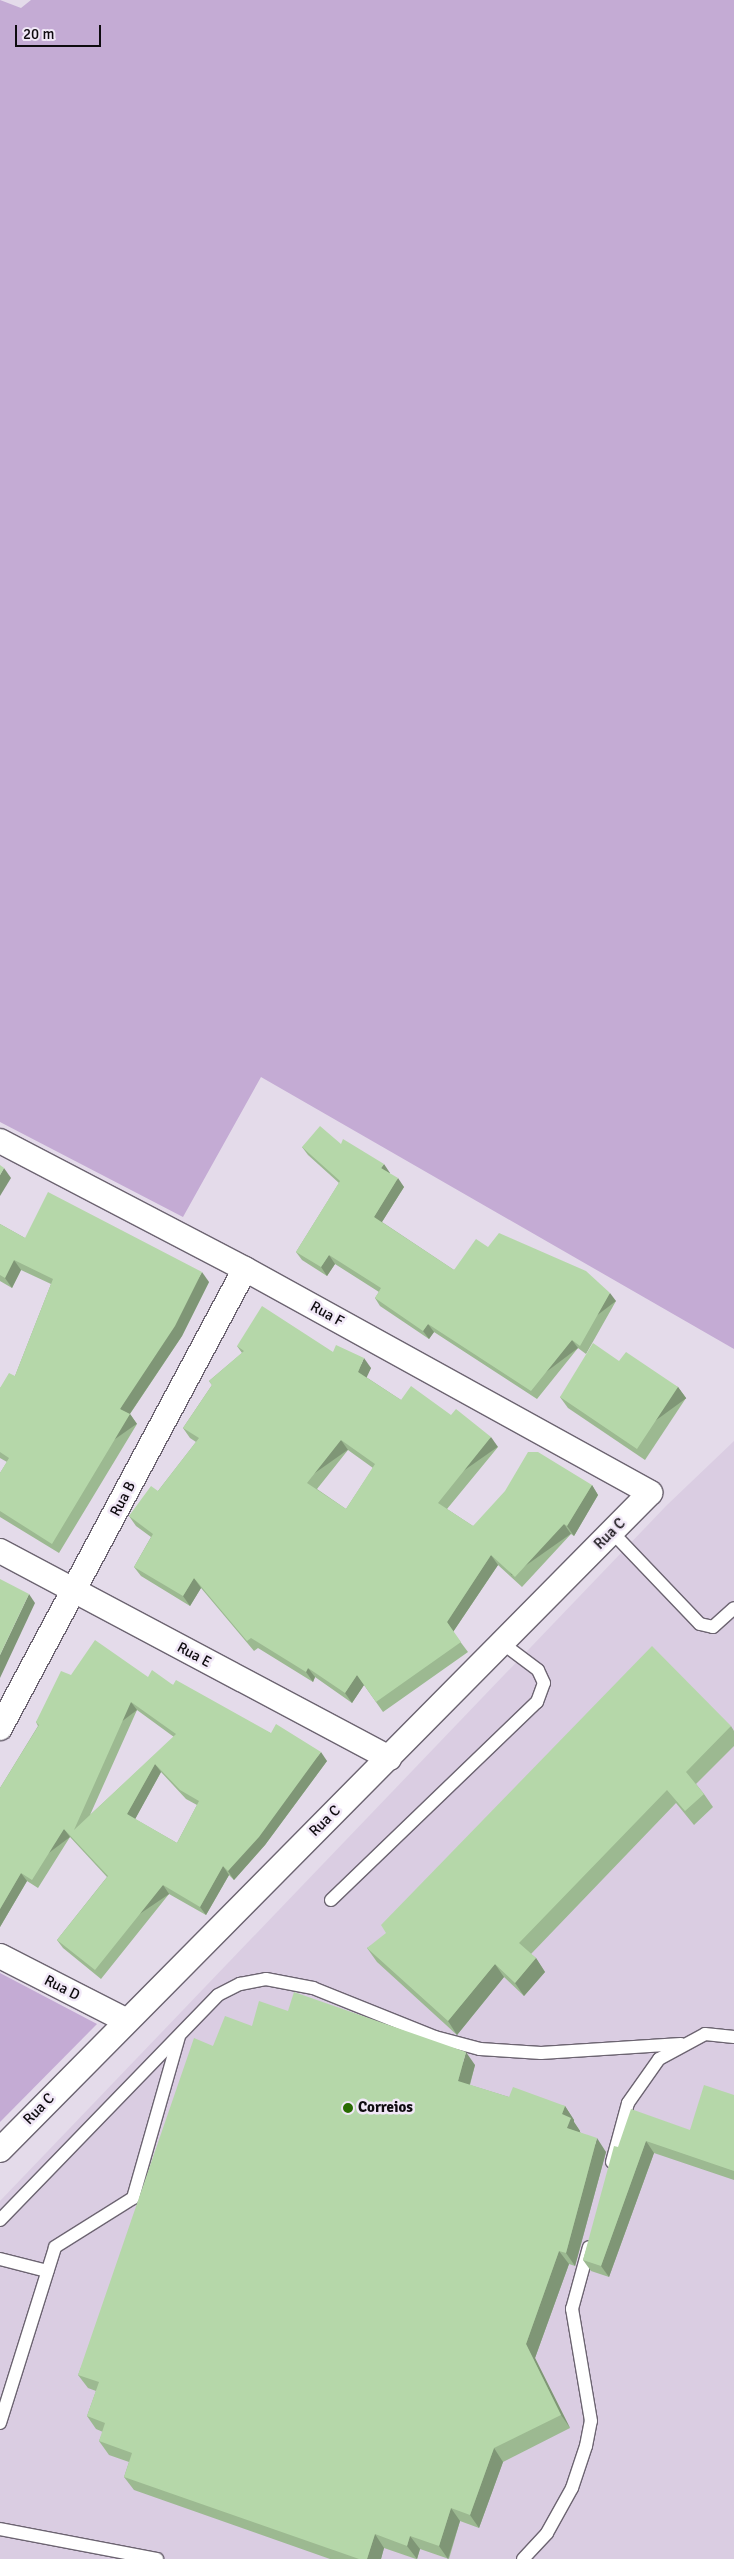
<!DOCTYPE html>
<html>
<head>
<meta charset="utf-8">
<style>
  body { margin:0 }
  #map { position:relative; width:734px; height:2559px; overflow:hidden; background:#e4dbea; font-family:Signika,sans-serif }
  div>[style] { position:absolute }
  .built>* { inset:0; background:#dacde2 }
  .green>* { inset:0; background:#c4abd4 }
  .roads { filter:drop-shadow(1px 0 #6c6471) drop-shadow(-1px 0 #6c6471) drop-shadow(0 1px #6c6471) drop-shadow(0 -1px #6c6471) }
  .service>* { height:12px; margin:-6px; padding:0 6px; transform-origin:6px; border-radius:6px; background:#fff }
  .minor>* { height:24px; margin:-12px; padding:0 12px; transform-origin:12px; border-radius:12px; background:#fff }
  .wall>* { inset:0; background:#9cb991 }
  .shaded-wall>* { inset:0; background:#7f9676; transform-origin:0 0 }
  .building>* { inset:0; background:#b5d7a9 }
  .dots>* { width:14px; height:14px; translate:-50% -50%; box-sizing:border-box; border:2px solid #f1e8f7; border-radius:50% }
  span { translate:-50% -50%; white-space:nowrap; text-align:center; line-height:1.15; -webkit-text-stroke:5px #f1e8f7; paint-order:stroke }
  .street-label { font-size:15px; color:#0e0b0f }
  .poi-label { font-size:15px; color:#0e0b0f; font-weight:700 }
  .left { translate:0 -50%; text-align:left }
  .scale { position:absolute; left:15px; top:25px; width:86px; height:22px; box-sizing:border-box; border:2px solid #0e0b0f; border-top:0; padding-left:6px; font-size:15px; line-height:18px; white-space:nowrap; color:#0e0b0f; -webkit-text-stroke:4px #f1e8f7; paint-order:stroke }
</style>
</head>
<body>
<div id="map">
  <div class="built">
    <i style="clip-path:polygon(734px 1441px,734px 2559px,0 2559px,0 2201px,667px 1505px)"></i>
  </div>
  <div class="green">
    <i style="clip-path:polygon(0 0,21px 8px,31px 0,734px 0,734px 1349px,261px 1077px,183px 1217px,0 1122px)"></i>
    <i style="clip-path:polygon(0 1973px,97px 2024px,0 2122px)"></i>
  </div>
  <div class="roads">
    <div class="service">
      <i style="left:612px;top:1532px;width:127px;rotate:46.3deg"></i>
      <i style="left:700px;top:1624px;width:13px;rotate:13deg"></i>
      <i style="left:713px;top:1627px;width:28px;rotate:-42deg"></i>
      <i style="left:331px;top:1900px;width:286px;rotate:-43.9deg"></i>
      <i style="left:537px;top:1702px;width:20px;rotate:-70deg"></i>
      <i style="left:544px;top:1683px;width:14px;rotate:-115deg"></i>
      <i style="left:538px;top:1670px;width:45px;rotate:-143.1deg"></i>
      <i style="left:612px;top:2162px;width:61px;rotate:-74.8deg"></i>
      <i style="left:628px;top:2103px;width:54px;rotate:-54.8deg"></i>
      <i style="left:659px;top:2059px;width:52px;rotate:-28.5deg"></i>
      <i style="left:705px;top:2034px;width:29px;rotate:6deg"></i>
      <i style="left:0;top:2220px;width:313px;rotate:-45.9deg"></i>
      <i style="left:218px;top:1995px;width:25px;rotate:-27deg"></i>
      <i style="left:240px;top:1984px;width:26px;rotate:-11deg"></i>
      <i style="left:266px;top:1979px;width:48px;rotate:10.8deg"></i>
      <i style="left:313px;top:1988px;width:131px;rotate:21.9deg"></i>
      <i style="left:435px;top:2037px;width:47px;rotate:14.9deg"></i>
      <i style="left:480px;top:2049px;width:61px;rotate:3.8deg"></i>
      <i style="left:541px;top:2053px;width:140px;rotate:-3.7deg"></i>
      <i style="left:0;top:2259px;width:49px;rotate:14.3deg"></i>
      <i style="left:0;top:2423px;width:184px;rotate:-72.6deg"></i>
      <i style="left:55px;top:2247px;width:92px;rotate:-32.1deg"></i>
      <i style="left:133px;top:2198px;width:167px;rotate:-74.1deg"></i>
      <i style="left:0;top:2529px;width:160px;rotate:10.8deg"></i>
      <i style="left:523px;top:2559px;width:35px;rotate:-47deg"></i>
      <i style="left:547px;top:2533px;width:51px;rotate:-60.9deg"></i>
      <i style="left:572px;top:2488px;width:44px;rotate:-71.6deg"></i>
      <i style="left:586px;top:2446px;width:25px;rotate:-79deg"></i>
      <i style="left:591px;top:2421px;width:114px;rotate:-99.6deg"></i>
      <i style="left:572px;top:2309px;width:64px;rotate:-74.7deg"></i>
    </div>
    <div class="minor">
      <i style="left:0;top:1141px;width:276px;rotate:27.6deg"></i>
      <i style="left:245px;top:1269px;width:463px;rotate:28.9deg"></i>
      <i style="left:650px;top:1493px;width:924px;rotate:134.69deg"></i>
      <i style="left:0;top:1551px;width:441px;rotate:28deg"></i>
      <i style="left:0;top:1728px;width:520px;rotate:-61.91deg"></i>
      <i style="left:0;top:1956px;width:140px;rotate:27.1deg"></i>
    </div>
  </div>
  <div class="wall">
    <i style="clip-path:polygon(341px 1144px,390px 1173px,389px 1173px,404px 1187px,382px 1222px,454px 1270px,488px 1247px,616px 1301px,586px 1354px,578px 1348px,537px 1399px,434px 1332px,429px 1339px,380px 1306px,375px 1298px,379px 1292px,335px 1264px,327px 1276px,302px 1260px,296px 1252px,339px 1183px,308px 1155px,302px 1147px)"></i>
    <i style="clip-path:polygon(0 1224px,25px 1238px,209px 1282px,182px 1336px,130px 1414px,137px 1424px,59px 1553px,0 1517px,0 1473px,7px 1462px,0 1458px,0 1388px,15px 1376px,51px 1284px,21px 1270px,12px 1288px,0 1281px)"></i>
    <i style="clip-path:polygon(evenodd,237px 1346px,333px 1352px,371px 1368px,366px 1377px,401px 1400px,498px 1447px,447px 1509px,473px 1526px,592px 1485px,598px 1495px,574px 1536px,571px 1534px,522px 1587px,498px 1565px,453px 1632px,468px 1652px,383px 1712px,364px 1685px,352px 1703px,315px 1677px,313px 1682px,258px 1648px,254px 1651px,201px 1588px,190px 1606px,141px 1576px,134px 1567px,151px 1537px,136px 1526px,129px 1516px,158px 1491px,196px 1442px,190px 1438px,183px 1428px,212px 1385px,209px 1381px,242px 1353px,237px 1346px,348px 1450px,373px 1468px,346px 1509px,317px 1489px,348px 1450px)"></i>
    <i style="clip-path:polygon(619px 1361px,678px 1387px,686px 1398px,645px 1460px,568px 1408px,560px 1397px)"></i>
    <i style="clip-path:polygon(evenodd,71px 1675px,148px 1677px,173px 1685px,327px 1761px,265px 1845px,234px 1880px,229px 1875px,206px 1915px,169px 1894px,101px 1979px,63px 1948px,57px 1940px,107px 1877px,70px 1837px,38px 1888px,27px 1881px,0 1927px,0 1788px,38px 1726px,36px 1722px,71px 1675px,137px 1710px,174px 1737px,90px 1815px,137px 1710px,71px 1675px,161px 1772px,186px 1799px,197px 1805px,177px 1843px,135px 1819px,161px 1772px)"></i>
    <i style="clip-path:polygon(731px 1726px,734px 1731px,734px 1746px,696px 1784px,704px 1794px,713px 1807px,694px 1825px,676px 1803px,531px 1954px,536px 1958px,545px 1972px,524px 1996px,504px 1977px,457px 2035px,377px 1962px,367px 1948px)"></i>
    <i style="clip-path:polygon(288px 2011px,475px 2065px,470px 2085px,509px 2097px,565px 2106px,574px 2120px,574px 2122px,580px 2131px,580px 2132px,606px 2152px,575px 2266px,569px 2264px,535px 2358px,570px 2428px,503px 2462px,479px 2528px,460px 2521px,449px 2559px,420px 2549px,417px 2559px,416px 2559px,384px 2548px,381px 2559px,330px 2559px,134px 2490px,124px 2477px,129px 2462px,109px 2455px,99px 2441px,103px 2432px,96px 2429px,87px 2416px,96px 2391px,88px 2388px,78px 2375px,213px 2046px,252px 2026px)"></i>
    <i style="clip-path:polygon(734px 2095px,734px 2180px,654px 2153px,609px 2277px,591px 2271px,583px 2260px,618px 2147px,690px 2130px)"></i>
  </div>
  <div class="shaded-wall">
    <i style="clip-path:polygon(384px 1164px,390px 1173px,387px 1177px,381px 1168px)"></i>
    <i style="clip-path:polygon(4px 1168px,11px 1178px,0 1196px,0 1175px)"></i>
    <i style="clip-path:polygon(398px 1178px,404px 1187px,380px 1225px,374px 1217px)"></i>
    <i style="clip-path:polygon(329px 1255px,335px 1264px,327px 1276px,321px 1267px)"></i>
    <i style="clip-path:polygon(14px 1260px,21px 1270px,12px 1288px,5px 1278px)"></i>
    <i style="clip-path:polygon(202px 1272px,209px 1282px,182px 1336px,127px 1418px,120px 1409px)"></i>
    <i style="left:610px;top:1293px;width:10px;height:61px;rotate:53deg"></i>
    <i style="clip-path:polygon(428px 1324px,434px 1332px,429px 1339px,423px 1331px)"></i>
    <i style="left:572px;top:1340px;width:10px;height:65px;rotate:53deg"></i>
    <i style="clip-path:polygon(364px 1358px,371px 1368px,365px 1381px,358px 1372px)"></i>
    <i style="left:678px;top:1387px;width:14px;height:74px;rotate:54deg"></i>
    <i style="left:130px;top:1414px;width:12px;height:152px;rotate:55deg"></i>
    <i style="left:491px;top:1437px;width:12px;height:85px;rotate:55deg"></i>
    <i style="left:341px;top:1440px;width:12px;height:55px;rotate:55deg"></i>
    <i style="clip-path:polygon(592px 1485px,598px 1495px,574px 1536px,567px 1526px)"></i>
    <i style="left:564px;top:1524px;width:12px;height:72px;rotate:55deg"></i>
    <i style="clip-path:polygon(491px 1555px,498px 1565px,453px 1632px,447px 1622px)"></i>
    <i style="clip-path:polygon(194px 1578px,201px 1588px,190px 1606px,183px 1596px)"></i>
    <i style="clip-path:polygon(29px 1594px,35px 1603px,0 1678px,0 1655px)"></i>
    <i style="clip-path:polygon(308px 1668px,315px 1677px,313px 1682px,306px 1672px)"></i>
    <i style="clip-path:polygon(357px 1675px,364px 1685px,352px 1703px,345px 1693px)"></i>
    <i style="left:131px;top:1702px;width:10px;height:140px;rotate:53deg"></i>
    <i style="clip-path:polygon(321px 1752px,327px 1761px,265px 1845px,234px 1880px,228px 1871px)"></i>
    <i style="clip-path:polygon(155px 1764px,161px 1772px,133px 1823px,127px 1814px)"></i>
    <i style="left:64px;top:1829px;width:10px;height:60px;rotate:53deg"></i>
    <i style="clip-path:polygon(223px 1866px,229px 1875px,206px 1915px,200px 1907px)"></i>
    <i style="clip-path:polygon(21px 1873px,27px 1881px,0 1927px,0 1909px)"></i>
    <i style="left:163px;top:1885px;width:11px;height:109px;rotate:56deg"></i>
    <i style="clip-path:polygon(536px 1958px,545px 1972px,524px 1996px,515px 1983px)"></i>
    <i style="clip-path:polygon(495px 1964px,504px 1977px,457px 2035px,448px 2021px)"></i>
    <i style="clip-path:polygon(466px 2052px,475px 2065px,467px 2094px,458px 2081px)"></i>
    <i style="clip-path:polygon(565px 2106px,574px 2120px,574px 2122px,580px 2131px,577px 2141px,567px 2128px,562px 2114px)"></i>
    <i style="clip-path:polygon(597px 2138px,606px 2152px,575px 2266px,566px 2253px)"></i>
    <i style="clip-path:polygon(646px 2141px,654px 2153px,609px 2277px,601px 2266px)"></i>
    <i style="clip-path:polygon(559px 2251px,569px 2264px,535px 2358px,570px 2428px,561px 2415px,526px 2344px)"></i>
    <i style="clip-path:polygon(494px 2448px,503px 2462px,479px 2528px,470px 2515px)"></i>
    <i style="clip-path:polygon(451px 2508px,460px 2521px,448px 2559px,439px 2546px)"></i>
    <i style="clip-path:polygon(375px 2534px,384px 2548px,381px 2559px,367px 2559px)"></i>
    <i style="clip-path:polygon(410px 2536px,420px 2549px,417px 2559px,407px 2546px)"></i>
  </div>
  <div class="building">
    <i style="clip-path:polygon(320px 1126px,341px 1144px,343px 1139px,384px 1164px,381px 1168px,398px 1178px,374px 1217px,454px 1270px,476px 1239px,488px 1247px,499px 1233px,586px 1271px,610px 1293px,580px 1346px,572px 1340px,531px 1391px,428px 1324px,423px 1331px,375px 1298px,381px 1288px,329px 1255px,321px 1267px,296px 1252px,340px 1181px,302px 1147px)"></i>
    <i style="clip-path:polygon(0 1165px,4px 1168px,0 1175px)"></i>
    <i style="clip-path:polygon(48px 1192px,202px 1272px,175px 1326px,120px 1409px,130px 1414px,52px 1544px,0 1511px,0 1473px,9px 1458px,0 1452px,0 1388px,9px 1373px,15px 1376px,53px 1279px,14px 1260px,5px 1278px,0 1275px,0 1224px,25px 1238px)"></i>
    <i style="clip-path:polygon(evenodd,262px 1306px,333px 1352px,336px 1345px,364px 1358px,358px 1372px,401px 1400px,411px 1386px,451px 1415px,456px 1409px,491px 1437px,438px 1503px,473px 1526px,505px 1491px,528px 1452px,538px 1452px,592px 1485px,567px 1526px,564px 1524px,515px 1577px,491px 1555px,447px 1622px,461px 1642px,376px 1702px,357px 1675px,345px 1693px,308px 1668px,306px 1672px,251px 1638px,247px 1641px,194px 1578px,183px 1596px,134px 1567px,153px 1534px,129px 1516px,151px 1486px,158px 1491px,199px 1438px,183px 1428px,212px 1385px,209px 1381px,244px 1351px,237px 1346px,262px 1306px,341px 1440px,375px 1464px,346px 1509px,307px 1483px,341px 1440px)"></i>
    <i style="clip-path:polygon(593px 1343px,619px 1361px,626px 1352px,678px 1387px,637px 1449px,560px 1397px)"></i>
    <i style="clip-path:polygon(0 1579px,29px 1594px,0 1655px)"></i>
    <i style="clip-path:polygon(evenodd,95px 1640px,148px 1677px,152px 1670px,173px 1685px,176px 1680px,271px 1733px,276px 1724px,321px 1752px,259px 1837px,228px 1871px,223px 1866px,200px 1907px,163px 1885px,95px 1970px,57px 1940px,108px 1876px,64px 1829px,32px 1880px,21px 1873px,0 1909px,0 1788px,39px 1725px,36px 1722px,61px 1671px,71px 1675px,95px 1640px,131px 1702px,176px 1734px,74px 1830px,131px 1702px,95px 1640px,155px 1764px,180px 1790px,199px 1801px,177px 1843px,127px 1814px,155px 1764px)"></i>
    <i style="clip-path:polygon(652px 1646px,731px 1726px,686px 1772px,704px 1794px,685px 1811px,667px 1790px,519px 1943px,536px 1958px,515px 1983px,495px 1964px,448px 2021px,367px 1948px,386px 1933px,381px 1925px)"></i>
    <i style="clip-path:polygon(294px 1992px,466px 2052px,458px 2081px,509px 2097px,513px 2087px,565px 2106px,562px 2114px,571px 2118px,567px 2128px,597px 2138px,566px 2253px,559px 2251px,526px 2344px,561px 2415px,494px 2448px,470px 2515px,451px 2508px,439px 2546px,410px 2536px,407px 2546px,375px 2534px,367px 2559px,359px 2559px,124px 2477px,132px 2453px,99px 2441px,105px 2423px,87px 2416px,99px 2382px,78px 2375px,194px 2038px,213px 2046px,225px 2016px,252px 2026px,259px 2001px,288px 2011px)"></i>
    <i style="clip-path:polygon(704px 2085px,734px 2095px,734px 2171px,646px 2141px,601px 2266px,583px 2260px,614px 2146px,618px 2147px,631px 2109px,690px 2130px)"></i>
  </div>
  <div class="dots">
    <i style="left:348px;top:2108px;background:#296c02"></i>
  </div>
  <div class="street-label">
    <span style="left:327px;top:1314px;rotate:29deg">Rua F</span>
    <span style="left:123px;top:1499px;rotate:-62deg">Rua B</span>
    <span style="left:610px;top:1534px;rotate:-45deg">Rua C</span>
    <span style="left:194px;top:1655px;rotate:28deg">Rua E</span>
    <span style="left:325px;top:1821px;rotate:-45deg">Rua C</span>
    <span style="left:62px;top:1988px;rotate:27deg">Rua D</span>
    <span style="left:39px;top:2109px;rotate:-46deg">Rua C</span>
  </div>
  <div class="poi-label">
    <span class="left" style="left:358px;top:2108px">Correios</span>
  </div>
  <div class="scale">20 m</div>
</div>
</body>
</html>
